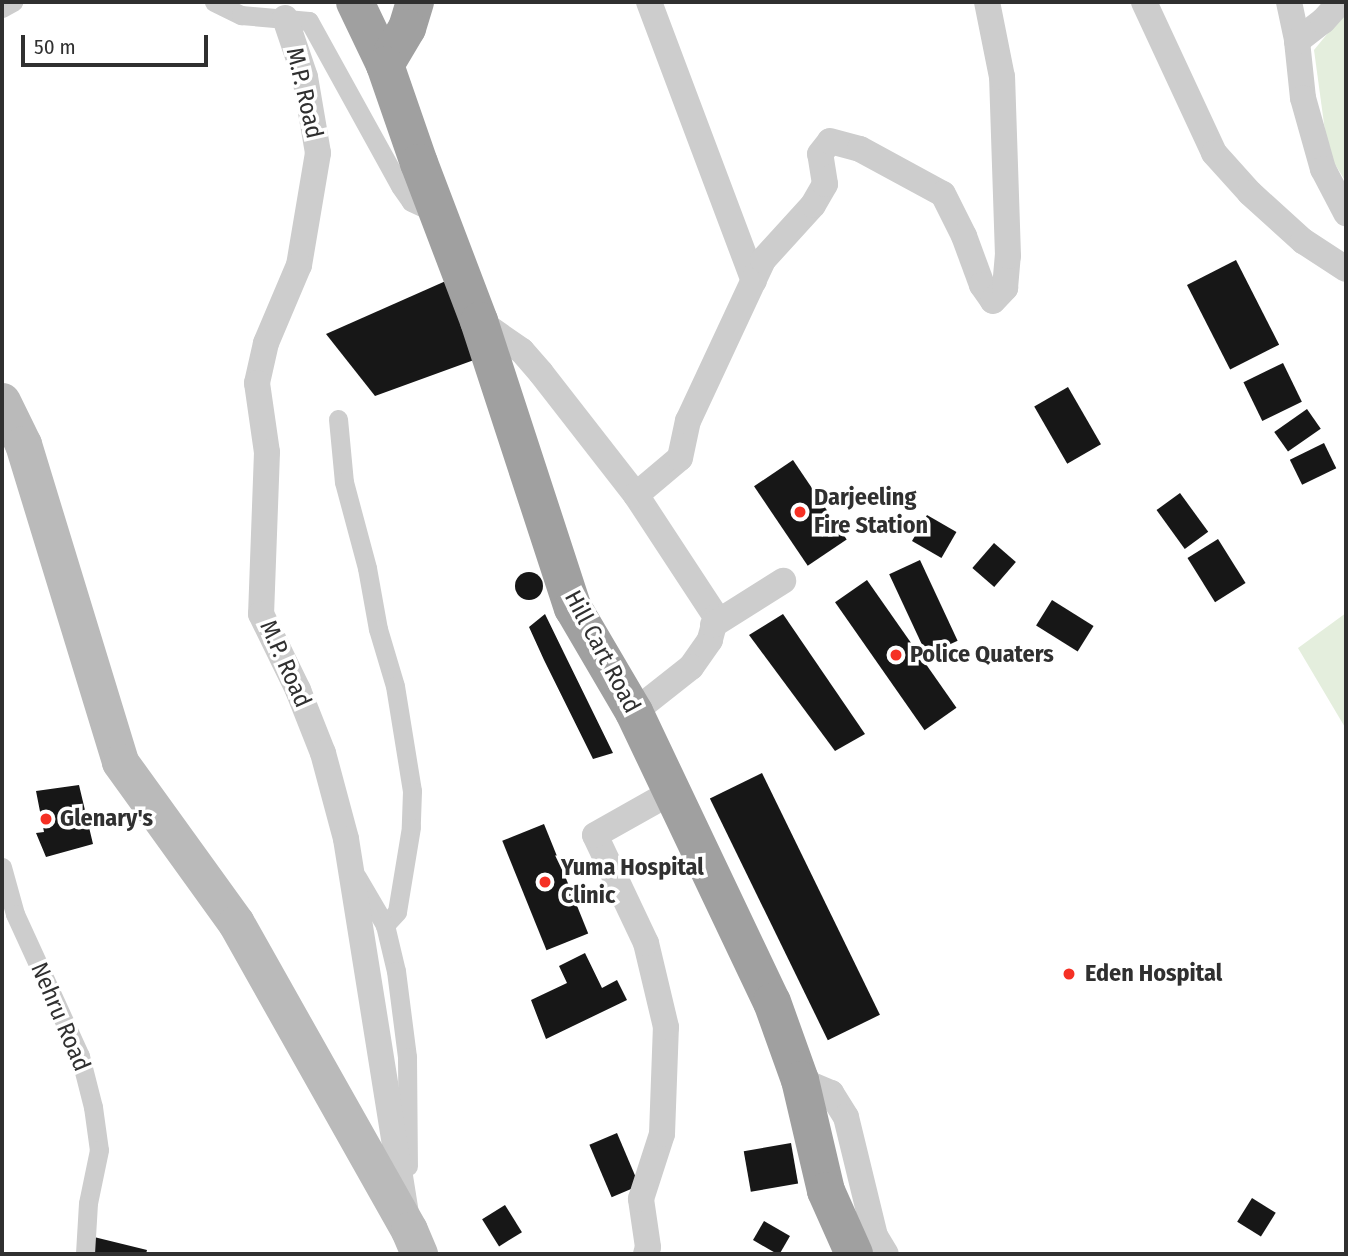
<!DOCTYPE html>
<html>
<head>
<meta charset="utf-8">
<style>
  body { margin:0 }
  #map { position:relative; width:1348px; height:1256px; overflow:hidden; background:#fff; font-family:"Fira Sans Condensed",sans-serif }
  div>[style] { position:absolute }
  .green>* { inset:0; background:#e4eedd }
  .building>* { inset:0; background:#171717; transform-origin:0 0 }
  .round { border-radius:50% }
  .pedestrian>* { height:19px; margin:-9.5px; padding:0 9.5px; transform-origin:9.5px; border-radius:9.5px; background:#cdcdcd }
  .minor>* { height:26px; margin:-13px; padding:0 13px; transform-origin:13px; border-radius:13px; background:#cdcdcd }
  .secondary>* { height:37px; margin:-18.5px; padding:0 18.5px; transform-origin:18.5px; border-radius:18.5px; background:#bababa }
  .trunk>* { height:38px; margin:-19px; padding:0 19px; transform-origin:19px; border-radius:19px; background:#a0a0a0 }
  .dots>* { width:19px; height:19px; translate:-50% -50%; box-sizing:border-box; border:4px solid #fff; border-radius:50% }
  span { translate:-50% -50%; white-space:nowrap; text-align:center; line-height:1.15; -webkit-text-stroke:7px #fff; paint-order:stroke }
  .street-label { font-size:24px; color:#303030 }
  .poi-label { font-size:24px; color:#303030; font-weight:700 }
  .left { translate:0 -50%; text-align:left }
  .frame { position:absolute; inset:0; border:4px solid #303030; pointer-events:none }
  .scale { position:absolute; left:21px; top:35px; width:187px; height:32px; box-sizing:border-box; border:4px solid #303030; border-top:0; padding-left:9px; font-size:21px; line-height:24px; white-space:nowrap; color:#303030; -webkit-text-stroke:5px #fff; paint-order:stroke }
</style>
</head>
<body>
<div id="map">
  <div class="green">
    <i style="clip-path:polygon(1346px 11px,1346px 182px,1328px 153px,1314px 50px)"></i>
    <i style="clip-path:polygon(1346px 613px,1346px 729px,1298px 648px)"></i>
  </div>
  <div class="building">
    <i style="left:1236px;top:260px;width:95px;height:55px;rotate:63deg"></i>
    <i style="clip-path:polygon(448px 280px,485px 356px,375px 396px,326px 334px)"></i>
    <i style="left:1283px;top:363px;width:43px;height:44px;rotate:64deg"></i>
    <i style="left:1068px;top:387px;width:66px;height:39px;rotate:60deg"></i>
    <i style="left:1307px;top:409px;width:24px;height:40px;rotate:55deg"></i>
    <i style="left:1324px;top:443px;width:28px;height:38px;rotate:64deg"></i>
    <i style="left:793px;top:460px;width:96px;height:47px;rotate:56deg"></i>
    <i style="left:1180px;top:493px;width:48px;height:29px;rotate:54deg"></i>
    <i style="left:927px;top:515px;width:34px;height:30px;rotate:30deg"></i>
    <i style="left:1218px;top:539px;width:52px;height:36px;rotate:58deg"></i>
    <i style="left:994px;top:543px;width:29px;height:33px;rotate:41deg"></i>
    <i style="left:920px;top:560px;width:89px;height:34px;rotate:65deg"></i>
    <i class="round" style="left:515px;top:572px;width:28px;height:28px"></i>
    <i style="left:867px;top:580px;width:156px;height:39px;rotate:55deg"></i>
    <i style="left:1052px;top:600px;width:49px;height:30px;rotate:32deg"></i>
    <i style="clip-path:polygon(545px 614px,564px 653px,613px 753px,593px 759px,544px 660px,529px 627px)"></i>
    <i style="clip-path:polygon(783px 614px,865px 734px,835px 751px,749px 635px)"></i>
    <i style="left:762px;top:773px;width:269px;height:58px;rotate:64deg"></i>
    <i style="clip-path:polygon(79px 785px,93px 844px,46px 857px,36px 833px,44px 832px,36px 791px)"></i>
    <i style="left:544px;top:824px;width:118px;height:45px;rotate:68deg"></i>
    <i style="clip-path:polygon(585px 953px,602px 988px,617px 980px,627px 1000px,546px 1039px,531px 1000px,567px 983px,559px 966px)"></i>
    <i style="left:617px;top:1133px;width:57px;height:30px;rotate:67deg"></i>
    <i style="left:791px;top:1143px;width:41px;height:48px;rotate:80deg"></i>
    <i style="left:1252px;top:1198px;width:28px;height:28px;rotate:32deg"></i>
    <i style="left:505px;top:1205px;width:32px;height:27px;rotate:58deg"></i>
    <i style="left:764px;top:1221px;width:30px;height:22px;rotate:30deg"></i>
    <i style="clip-path:polygon(94px 1237px,147px 1250px,146px 1254px,92px 1254px)"></i>
  </div>
  <div class="pedestrian">
    <i style="left:214px;top:2px;width:30px;rotate:26deg"></i>
    <i style="left:241px;top:15px;width:68px;rotate:5deg"></i>
    <i style="left:309px;top:21px;width:188px;rotate:61.1deg"></i>
    <i style="left:400px;top:186px;width:19px;rotate:55deg"></i>
    <i style="left:411px;top:202px;width:29px;rotate:25deg"></i>
    <i style="left:2px;top:8px;width:13px;rotate:-29deg"></i>
    <i style="left:338px;top:419px;width:63px;rotate:84.6deg"></i>
    <i style="left:344px;top:482px;width:89px;rotate:75deg"></i>
    <i style="left:367px;top:568px;width:62px;rotate:79.8deg"></i>
    <i style="left:378px;top:629px;width:59px;rotate:73.4deg"></i>
    <i style="left:395px;top:686px;width:106px;rotate:80.8deg"></i>
    <i style="left:412px;top:791px;width:36px;rotate:92deg"></i>
    <i style="left:411px;top:827px;width:86px;rotate:99.4deg"></i>
    <i style="left:397px;top:912px;width:18px;rotate:133deg"></i>
    <i style="left:2px;top:867px;width:49px;rotate:74.5deg"></i>
    <i style="left:15px;top:914px;width:156px;rotate:65.4deg"></i>
    <i style="left:80px;top:1056px;width:53px;rotate:75.7deg"></i>
    <i style="left:93px;top:1107px;width:43px;rotate:82.1deg"></i>
    <i style="left:99px;top:1150px;width:54px;rotate:101.7deg"></i>
    <i style="left:88px;top:1203px;width:51px;rotate:93.4deg"></i>
    <i style="left:357px;top:877px;width:56px;rotate:59.7deg"></i>
    <i style="left:385px;top:925px;width:47px;rotate:76.6deg"></i>
    <i style="left:396px;top:971px;width:87px;rotate:82.7deg"></i>
    <i style="left:407px;top:1057px;width:109px;rotate:89.5deg"></i>
  </div>
  <div class="minor">
    <i style="left:649px;top:2px;width:298px;rotate:69.4deg"></i>
    <i style="left:1144px;top:2px;width:166px;rotate:65.1deg"></i>
    <i style="left:1214px;top:153px;width:54px;rotate:48deg"></i>
    <i style="left:1250px;top:193px;width:72px;rotate:42.2deg"></i>
    <i style="left:1303px;top:241px;width:51px;rotate:33.1deg"></i>
    <i style="left:1289px;top:2px;width:40px;rotate:78deg"></i>
    <i style="left:1297px;top:41px;width:57px;rotate:84deg"></i>
    <i style="left:1303px;top:98px;width:74px;rotate:74.3deg"></i>
    <i style="left:1323px;top:169px;width:50px;rotate:62.4deg"></i>
    <i style="left:285px;top:18px;width:62px;rotate:71.3deg"></i>
    <i style="left:305px;top:77px;width:77px;rotate:80.3deg"></i>
    <i style="left:318px;top:153px;width:114px;rotate:99.6deg"></i>
    <i style="left:299px;top:265px;width:85px;rotate:112.9deg"></i>
    <i style="left:266px;top:343px;width:41px;rotate:102.7deg"></i>
    <i style="left:257px;top:383px;width:70px;rotate:81.8deg"></i>
    <i style="left:267px;top:452px;width:162px;rotate:92.1deg"></i>
    <i style="left:261px;top:614px;width:85px;rotate:64deg"></i>
    <i style="left:298px;top:690px;width:68px;rotate:68.4deg"></i>
    <i style="left:323px;top:753px;width:89px;rotate:75deg"></i>
    <i style="left:346px;top:839px;width:378px;rotate:80.9deg"></i>
    <i style="left:1297px;top:41px;width:33px;rotate:-38deg"></i>
    <i style="left:1323px;top:21px;width:25px;rotate:-48deg"></i>
    <i style="left:479px;top:321px;width:52px;rotate:34.9deg"></i>
    <i style="left:522px;top:351px;width:29px;rotate:49deg"></i>
    <i style="left:541px;top:373px;width:155px;rotate:52.1deg"></i>
    <i style="left:636px;top:495px;width:146px;rotate:56.7deg"></i>
    <i style="left:716px;top:617px;width:24px;rotate:105deg"></i>
    <i style="left:710px;top:640px;width:33px;rotate:125deg"></i>
    <i style="left:691px;top:667px;width:73px;rotate:141.7deg"></i>
    <i style="left:636px;top:495px;width:57px;rotate:-40.1deg"></i>
    <i style="left:680px;top:458px;width:38px;rotate:-78deg"></i>
    <i style="left:688px;top:421px;width:178px;rotate:-65deg"></i>
    <i style="left:763px;top:260px;width:74px;rotate:-47.7deg"></i>
    <i style="left:813px;top:205px;width:24px;rotate:-60deg"></i>
    <i style="left:825px;top:184px;width:30px;rotate:-99deg"></i>
    <i style="left:820px;top:154px;width:16px;rotate:-52deg"></i>
    <i style="left:830px;top:141px;width:31px;rotate:15deg"></i>
    <i style="left:860px;top:149px;width:94px;rotate:28.5deg"></i>
    <i style="left:943px;top:194px;width:47px;rotate:63.4deg"></i>
    <i style="left:964px;top:236px;width:52px;rotate:69.8deg"></i>
    <i style="left:982px;top:285px;width:19px;rotate:55deg"></i>
    <i style="left:993px;top:301px;width:18px;rotate:-47deg"></i>
    <i style="left:1005px;top:288px;width:32px;rotate:-85deg"></i>
    <i style="left:1008px;top:256px;width:179px;rotate:-91.9deg"></i>
    <i style="left:1002px;top:77px;width:76px;rotate:-101.3deg"></i>
    <i style="left:713px;top:625px;width:83px;rotate:-32.2deg"></i>
    <i style="left:800px;top:1080px;width:34px;rotate:23deg"></i>
    <i style="left:831px;top:1093px;width:28px;rotate:58deg"></i>
    <i style="left:846px;top:1117px;width:122px;rotate:76.3deg"></i>
    <i style="left:875px;top:1236px;width:21px;rotate:59deg"></i>
    <i style="left:646px;top:1254px;width:7px;rotate:-74deg"></i>
    <i style="left:648px;top:1247px;width:49px;rotate:-98.3deg"></i>
    <i style="left:641px;top:1199px;width:68px;rotate:-72.1deg"></i>
    <i style="left:662px;top:1134px;width:107px;rotate:-87.9deg"></i>
    <i style="left:666px;top:1027px;width:86px;rotate:-103.4deg"></i>
    <i style="left:646px;top:943px;width:119px;rotate:-115.3deg"></i>
    <i style="left:595px;top:835px;width:90px;rotate:-29.4deg"></i>
  </div>
  <div class="secondary">
    <i style="left:2px;top:401px;width:48px;rotate:64deg"></i>
    <i style="left:23px;top:444px;width:332px;rotate:73deg"></i>
    <i style="left:120px;top:762px;width:198px;rotate:54.2deg"></i>
    <i style="left:236px;top:923px;width:352px;rotate:60.6deg"></i>
    <i style="left:409px;top:1230px;width:26px;rotate:67deg"></i>
  </div>
  <div class="trunk">
    <i style="left:355px;top:2px;width:70px;rotate:64.5deg"></i>
    <i style="left:415px;top:2px;width:27px;rotate:107deg"></i>
    <i style="left:407px;top:28px;width:43px;rotate:120.7deg"></i>
    <i style="left:385px;top:65px;width:104px;rotate:70.9deg"></i>
    <i style="left:419px;top:163px;width:169px;rotate:69.2deg"></i>
    <i style="left:479px;top:321px;width:302px;rotate:71.9deg"></i>
    <i style="left:573px;top:608px;width:121px;rotate:59.6deg"></i>
    <i style="left:634px;top:712px;width:321px;rotate:64.6deg"></i>
    <i style="left:772px;top:1002px;width:83px;rotate:70.3deg"></i>
    <i style="left:800px;top:1080px;width:114px;rotate:76.8deg"></i>
    <i style="left:826px;top:1191px;width:69px;rotate:66deg"></i>
  </div>
  <div class="dots">
    <i style="left:800px;top:512px;background:#f53024"></i>
    <i style="left:896px;top:655px;background:#f53024"></i>
    <i style="left:46px;top:819px;background:#f53024"></i>
    <i style="left:545px;top:882px;background:#f53024"></i>
    <i style="left:1069px;top:974px;background:#f53024"></i>
  </div>
  <div class="street-label">
    <span style="left:304px;top:93px;rotate:77deg">M.P. Road</span>
    <span style="left:602px;top:652px;rotate:62deg">Hill Cart Road</span>
    <span style="left:285px;top:664px;rotate:66deg">M.P. Road</span>
    <span style="left:60px;top:1017px;rotate:67deg">Nehru Road</span>
  </div>
  <div class="poi-label">
    <span class="left" style="left:814px;top:512px">Darjeeling<br>Fire Station</span>
    <span class="left" style="left:910px;top:655px">Police Quaters</span>
    <span class="left" style="left:60px;top:819px">Glenary's</span>
    <span class="left" style="left:561px;top:882px">Yuma Hospital<br>Clinic</span>
    <span class="left" style="left:1085px;top:974px">Eden Hospital</span>
  </div>
  <div class="frame"></div>
  <div class="scale">50 m</div>
</div>
</body>
</html>
